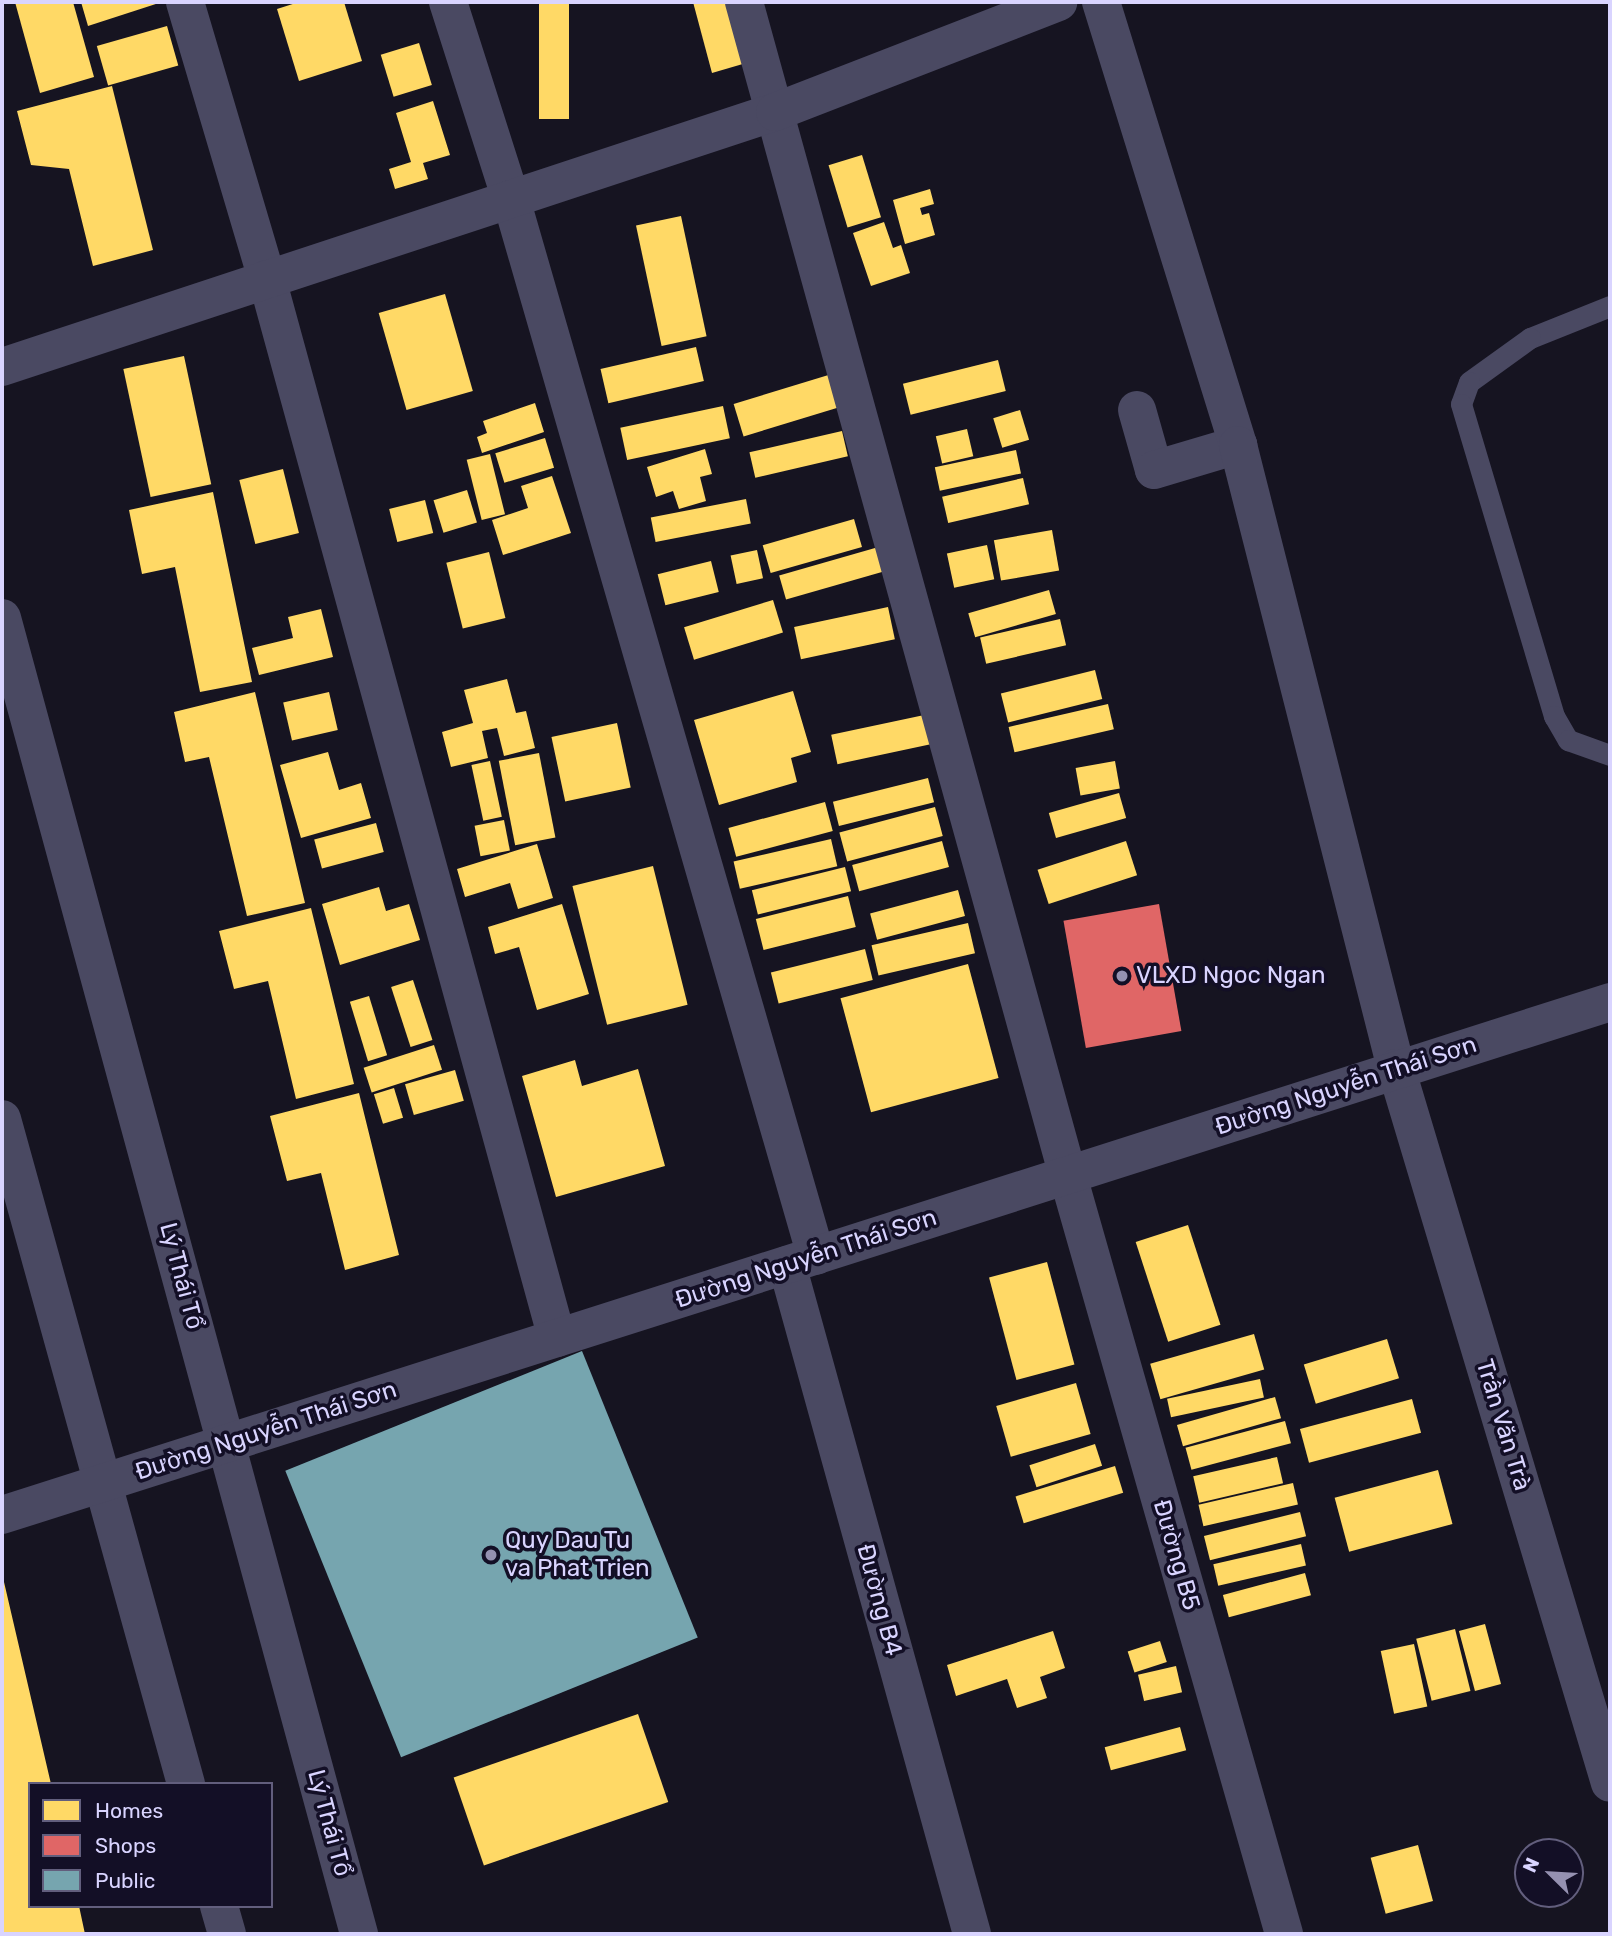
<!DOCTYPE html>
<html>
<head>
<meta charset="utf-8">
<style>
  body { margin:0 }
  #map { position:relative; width:1612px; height:1936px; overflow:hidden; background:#161421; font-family:Rubik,sans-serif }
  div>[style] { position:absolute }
  .homes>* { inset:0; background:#ffd966; transform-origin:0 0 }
  .shops>* { inset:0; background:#e06666; transform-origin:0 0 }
  .public>* { inset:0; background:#76a5af; transform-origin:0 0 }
  .service>* { height:21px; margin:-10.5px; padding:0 10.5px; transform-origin:10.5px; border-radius:10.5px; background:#4a4962 }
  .minor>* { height:38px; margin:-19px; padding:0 19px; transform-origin:19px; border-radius:19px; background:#4a4962 }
  .tertiary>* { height:38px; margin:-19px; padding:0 19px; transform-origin:19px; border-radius:19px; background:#4a4962 }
  .dots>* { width:19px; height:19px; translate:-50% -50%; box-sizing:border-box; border:4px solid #130f26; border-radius:50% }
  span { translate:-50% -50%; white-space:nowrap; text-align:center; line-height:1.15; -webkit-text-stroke:7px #130f26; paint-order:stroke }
  .poi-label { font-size:24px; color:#d9d4ff }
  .left { translate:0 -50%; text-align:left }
  .street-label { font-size:24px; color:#d9d4ff }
  .frame { position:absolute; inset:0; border:4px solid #d9d4ff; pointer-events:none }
  .legend { position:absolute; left:28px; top:1782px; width:245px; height:126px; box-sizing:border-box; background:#130f26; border:2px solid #625e7d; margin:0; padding:9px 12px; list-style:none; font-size:21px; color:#d9d4ff }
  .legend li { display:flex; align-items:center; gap:14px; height:35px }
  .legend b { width:35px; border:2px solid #625e7d }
  .north { position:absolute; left:1514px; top:1838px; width:70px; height:70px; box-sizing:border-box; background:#130f26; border:2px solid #625e7d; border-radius:50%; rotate:294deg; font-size:19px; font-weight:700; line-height:28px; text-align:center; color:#d9d4ff }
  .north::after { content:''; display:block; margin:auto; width:24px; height:32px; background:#9591b1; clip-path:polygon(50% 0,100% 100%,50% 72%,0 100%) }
</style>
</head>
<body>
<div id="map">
  <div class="homes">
    <i style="clip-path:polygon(15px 2px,73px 2px,94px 77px,40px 93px)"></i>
    <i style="clip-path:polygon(81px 2px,162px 2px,88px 26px)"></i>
    <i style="clip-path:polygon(299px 2px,344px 2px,362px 61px,299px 81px,277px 9px)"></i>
    <i style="left:539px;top:2px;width:30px;height:117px"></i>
    <i style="clip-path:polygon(693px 2px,737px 2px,753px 61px,712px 73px)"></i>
    <i style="left:167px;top:26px;width:41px;height:73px;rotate:74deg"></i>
    <i style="left:419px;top:43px;width:44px;height:40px;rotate:73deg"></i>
    <i style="clip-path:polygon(112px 86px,153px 250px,93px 266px,69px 169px,31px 165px,17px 111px)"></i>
    <i style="clip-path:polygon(433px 101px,450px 155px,423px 163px,428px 179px,395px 189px,389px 169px,411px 162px,396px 113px)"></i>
    <i style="left:862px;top:155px;width:65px;height:35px;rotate:73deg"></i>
    <i style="clip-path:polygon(930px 189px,934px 204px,920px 208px,922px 215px,929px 213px,935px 235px,905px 244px,893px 200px)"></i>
    <i style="left:681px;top:216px;width:123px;height:46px;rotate:78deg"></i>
    <i style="clip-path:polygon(884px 222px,893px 248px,901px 245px,910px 273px,871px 286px,853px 233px)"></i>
    <i style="left:445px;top:294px;width:101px;height:69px;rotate:74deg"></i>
    <i style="left:696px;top:347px;width:35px;height:98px;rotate:77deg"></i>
    <i style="left:184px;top:356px;width:131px;height:62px;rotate:78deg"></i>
    <i style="left:998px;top:360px;width:32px;height:98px;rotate:76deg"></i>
    <i style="left:835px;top:373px;width:34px;height:106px;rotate:73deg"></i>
    <i style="clip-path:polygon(535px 403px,544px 432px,482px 453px,477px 437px,487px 433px,483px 421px)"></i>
    <i style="left:723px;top:406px;width:33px;height:105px;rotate:78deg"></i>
    <i style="left:1020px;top:410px;width:31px;height:28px;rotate:73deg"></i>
    <i style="left:967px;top:429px;width:28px;height:32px;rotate:77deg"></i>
    <i style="left:842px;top:431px;width:26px;height:95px;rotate:77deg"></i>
    <i style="left:545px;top:438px;width:31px;height:52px;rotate:73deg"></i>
    <i style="clip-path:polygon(705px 449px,712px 474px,700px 477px,706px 501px,679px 509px,673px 491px,656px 497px,647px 467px)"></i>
    <i style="left:1016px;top:450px;width:24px;height:83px;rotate:78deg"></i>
    <i style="left:490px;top:454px;width:62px;height:24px;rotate:76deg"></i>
    <i style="left:283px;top:469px;width:66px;height:45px;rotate:76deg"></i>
    <i style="clip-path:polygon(552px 476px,571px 533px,503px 555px,492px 520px,528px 508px,521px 486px)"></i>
    <i style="left:1023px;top:478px;width:27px;height:83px;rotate:77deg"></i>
    <i style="left:467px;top:490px;width:34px;height:35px;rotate:73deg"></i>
    <i style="clip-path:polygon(213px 492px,252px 682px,200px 692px,175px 567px,142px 574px,129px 510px)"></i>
    <i style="left:746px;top:499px;width:25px;height:97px;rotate:79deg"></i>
    <i style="left:425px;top:500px;width:34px;height:37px;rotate:76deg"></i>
    <i style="left:854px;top:519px;width:29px;height:95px;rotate:74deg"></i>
    <i style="left:1052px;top:530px;width:41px;height:59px;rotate:80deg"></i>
    <i style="left:987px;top:545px;width:35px;height:41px;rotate:78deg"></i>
    <i style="left:882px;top:546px;width:25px;height:107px;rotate:74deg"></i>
    <i style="left:757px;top:550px;width:29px;height:27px;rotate:78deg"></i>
    <i style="left:489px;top:552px;width:68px;height:44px;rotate:76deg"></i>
    <i style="left:711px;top:561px;width:32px;height:55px;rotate:76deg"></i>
    <i style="left:1049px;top:590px;width:25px;height:84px;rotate:74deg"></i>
    <i style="left:773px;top:600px;width:34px;height:93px;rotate:73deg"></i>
    <i style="left:888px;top:607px;width:33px;height:96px;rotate:78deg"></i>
    <i style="clip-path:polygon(321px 609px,333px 657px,259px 675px,252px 648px,293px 638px,288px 617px)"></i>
    <i style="left:1060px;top:619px;width:27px;height:82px;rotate:77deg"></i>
    <i style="left:1095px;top:670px;width:30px;height:97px;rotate:76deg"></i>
    <i style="clip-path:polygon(507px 679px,516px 713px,526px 711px,535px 748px,504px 756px,497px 728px,482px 731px,488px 758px,451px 767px,442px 732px,473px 723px,464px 690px)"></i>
    <i style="clip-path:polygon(793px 691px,811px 752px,791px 758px,797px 782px,719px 805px,694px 720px)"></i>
    <i style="clip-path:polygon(255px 692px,305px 903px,247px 916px,209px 757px,185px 762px,174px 712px)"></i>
    <i style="left:329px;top:692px;width:39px;height:47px;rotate:77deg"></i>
    <i style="left:1108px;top:704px;width:26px;height:102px;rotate:77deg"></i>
    <i style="left:929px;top:714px;width:30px;height:100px;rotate:78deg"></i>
    <i style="left:617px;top:723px;width:66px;height:67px;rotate:78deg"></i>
    <i style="clip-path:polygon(328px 752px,339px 790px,361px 783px,371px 818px,301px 838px,280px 765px)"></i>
    <i style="left:539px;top:753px;width:86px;height:41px;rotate:79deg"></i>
    <i style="left:490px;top:761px;width:57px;height:19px;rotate:78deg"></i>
    <i style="left:1115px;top:761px;width:28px;height:40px;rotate:80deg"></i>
    <i style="left:928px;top:778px;width:25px;height:98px;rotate:76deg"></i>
    <i style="left:1119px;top:793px;width:26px;height:73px;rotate:74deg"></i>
    <i style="left:825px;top:802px;width:30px;height:100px;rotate:75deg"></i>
    <i style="left:935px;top:807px;width:30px;height:99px;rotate:75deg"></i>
    <i style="left:504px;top:820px;width:31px;height:30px;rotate:79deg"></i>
    <i style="left:376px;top:823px;width:30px;height:64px;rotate:75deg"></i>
    <i style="left:831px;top:839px;width:28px;height:100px;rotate:77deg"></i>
    <i style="left:942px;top:841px;width:27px;height:93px;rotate:75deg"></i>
    <i style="left:1126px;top:841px;width:36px;height:93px;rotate:72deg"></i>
    <i style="clip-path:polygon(537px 844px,553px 898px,518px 909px,510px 883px,465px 897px,457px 869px)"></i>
    <i style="left:653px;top:866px;width:143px;height:83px;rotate:76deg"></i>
    <i style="left:845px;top:867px;width:25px;height:96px;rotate:76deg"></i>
    <i style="clip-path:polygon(379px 887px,386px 911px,409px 904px,420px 940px,340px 965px,322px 904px)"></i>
    <i style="left:958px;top:890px;width:27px;height:91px;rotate:75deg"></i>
    <i style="left:848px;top:896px;width:32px;height:95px;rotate:76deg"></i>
    <i style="clip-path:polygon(562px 904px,589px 994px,537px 1010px,519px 947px,495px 954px,488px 927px)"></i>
    <i style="clip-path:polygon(311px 908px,354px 1084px,296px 1099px,268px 981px,234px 989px,219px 931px)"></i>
    <i style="left:968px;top:923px;width:31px;height:99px;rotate:77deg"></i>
    <i style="left:865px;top:949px;width:32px;height:97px;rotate:76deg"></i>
    <i style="left:968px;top:964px;width:118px;height:132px;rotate:75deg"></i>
    <i style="left:413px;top:980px;width:63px;height:23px;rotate:72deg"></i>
    <i style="left:369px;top:996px;width:62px;height:20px;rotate:73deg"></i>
    <i style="left:434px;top:1045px;width:26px;height:74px;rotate:72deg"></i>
    <i style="clip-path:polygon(575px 1060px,582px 1086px,638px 1069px,665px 1166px,556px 1197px,522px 1076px)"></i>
    <i style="left:455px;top:1070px;width:32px;height:52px;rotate:74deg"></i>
    <i style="left:394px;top:1088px;width:31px;height:21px;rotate:73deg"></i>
    <i style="clip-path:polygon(359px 1093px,399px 1255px,345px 1270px,321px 1173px,287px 1181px,270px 1116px)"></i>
    <i style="left:1188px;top:1225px;width:105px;height:55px;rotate:72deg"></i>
    <i style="left:1047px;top:1262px;width:106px;height:60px;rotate:75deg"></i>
    <i style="left:1254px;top:1334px;width:37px;height:108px;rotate:74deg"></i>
    <i style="left:1387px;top:1339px;width:41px;height:87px;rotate:73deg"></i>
    <i style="left:1260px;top:1379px;width:19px;height:95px;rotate:78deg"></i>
    <i style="left:1076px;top:1383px;width:53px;height:83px;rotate:74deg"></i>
    <i style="left:1275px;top:1397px;width:22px;height:102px;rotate:74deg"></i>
    <i style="left:1412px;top:1399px;width:35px;height:116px;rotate:75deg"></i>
    <i style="left:1285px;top:1421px;width:23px;height:103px;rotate:75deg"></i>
    <i style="left:1095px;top:1444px;width:23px;height:69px;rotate:72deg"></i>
    <i style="left:1277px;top:1457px;width:27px;height:86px;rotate:77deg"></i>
    <i style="left:1115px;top:1466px;width:28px;height:104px;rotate:73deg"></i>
    <i style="left:1438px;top:1470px;width:56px;height:107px;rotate:75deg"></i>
    <i style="left:1293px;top:1483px;width:22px;height:97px;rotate:77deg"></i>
    <i style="left:1300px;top:1512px;width:25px;height:99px;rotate:76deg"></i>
    <i style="left:1301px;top:1544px;width:22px;height:90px;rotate:77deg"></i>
    <i style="left:1305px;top:1573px;width:23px;height:85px;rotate:75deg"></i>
    <i style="clip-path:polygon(4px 1582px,51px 1784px,30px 1784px,30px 1906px,79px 1906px,85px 1934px,2px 1934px)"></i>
    <i style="left:1485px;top:1624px;width:62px;height:27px;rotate:75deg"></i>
    <i style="left:1455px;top:1629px;width:64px;height:40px;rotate:76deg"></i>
    <i style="clip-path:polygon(1053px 1631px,1065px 1668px,1040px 1677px,1047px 1698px,1017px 1708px,1007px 1679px,956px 1696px,947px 1665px)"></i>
    <i style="left:1160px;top:1641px;width:22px;height:34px;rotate:72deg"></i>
    <i style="left:1414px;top:1644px;width:64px;height:34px;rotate:78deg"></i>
    <i style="left:1176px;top:1666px;width:27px;height:39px;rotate:77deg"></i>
    <i style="left:638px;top:1714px;width:93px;height:195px;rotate:71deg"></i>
    <i style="left:1180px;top:1727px;width:24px;height:78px;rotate:75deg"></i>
    <i style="left:1418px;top:1845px;width:58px;height:49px;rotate:75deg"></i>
  </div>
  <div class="shops">
    <i style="left:1159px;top:904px;width:129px;height:97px;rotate:80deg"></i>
  </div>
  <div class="public">
    <i style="left:582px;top:1351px;width:309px;height:320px;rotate:68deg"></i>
  </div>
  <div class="service">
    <i style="left:1610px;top:306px;width:86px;rotate:158.2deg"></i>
    <i style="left:1530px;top:338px;width:75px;rotate:144.2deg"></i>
    <i style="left:1469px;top:382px;width:23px;rotate:110deg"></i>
    <i style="left:1461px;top:404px;width:326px;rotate:73.4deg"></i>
    <i style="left:1554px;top:716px;width:28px;rotate:60deg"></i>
    <i style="left:1568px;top:740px;width:45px;rotate:19.7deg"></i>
  </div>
  <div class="minor">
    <i style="left:185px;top:2px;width:289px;rotate:73.5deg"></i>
    <i style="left:267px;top:279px;width:1098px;rotate:74.69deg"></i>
    <i style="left:448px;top:2px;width:207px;rotate:72.3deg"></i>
    <i style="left:511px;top:199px;width:1100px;rotate:73.9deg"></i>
    <i style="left:744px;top:2px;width:1218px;rotate:74.57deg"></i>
    <i style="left:1068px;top:1176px;width:788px;rotate:74.09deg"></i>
    <i style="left:2px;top:367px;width:814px;rotate:-18.26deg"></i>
    <i style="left:775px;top:112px;width:304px;rotate:-21.2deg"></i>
    <i style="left:1137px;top:410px;width:62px;rotate:74.2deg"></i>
    <i style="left:1154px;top:470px;width:88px;rotate:-16.6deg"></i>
    <i style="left:787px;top:1265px;width:694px;rotate:74.54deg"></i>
  </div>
  <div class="tertiary">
    <i style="left:1101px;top:2px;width:464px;rotate:72.8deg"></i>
    <i style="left:1238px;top:445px;width:643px;rotate:75.77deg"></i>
    <i style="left:1396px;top:1068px;width:746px;rotate:73.34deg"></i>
    <i style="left:2px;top:618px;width:1364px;rotate:74.82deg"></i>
    <i style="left:2px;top:1119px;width:690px;rotate:74.53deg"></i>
    <i style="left:2px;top:1515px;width:1688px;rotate:-17.69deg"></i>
    <i style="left:219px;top:1906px;width:29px;rotate:74deg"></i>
  </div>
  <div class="dots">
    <i style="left:1122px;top:976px;background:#9591b1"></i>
    <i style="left:491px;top:1555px;background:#9591b1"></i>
  </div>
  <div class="poi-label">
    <span class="left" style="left:1136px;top:976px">VLXD Ngoc Ngan</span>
    <span class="left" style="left:505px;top:1555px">Quy Dau Tu<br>va Phat Trien</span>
  </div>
  <div class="street-label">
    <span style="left:1346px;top:1086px;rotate:-18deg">Đường Nguyễn Thái Sơn</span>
    <span style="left:806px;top:1259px;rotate:-18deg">Đường Nguyễn Thái Sơn</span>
    <span style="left:181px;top:1276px;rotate:75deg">Lý Thái Tổ</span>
    <span style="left:1503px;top:1425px;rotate:73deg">Trần Văn Trà</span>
    <span style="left:266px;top:1431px;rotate:-18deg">Đường Nguyễn Thái Sơn</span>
    <span style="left:1176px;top:1555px;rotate:74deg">Đường B5</span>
    <span style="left:879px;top:1600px;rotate:75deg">Đường B4</span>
    <span style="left:329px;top:1823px;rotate:75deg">Lý Thái Tổ</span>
  </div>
  <div class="frame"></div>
  <ul class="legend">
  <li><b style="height:19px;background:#ffd966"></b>Homes</li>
  <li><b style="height:19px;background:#e06666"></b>Shops</li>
  <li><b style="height:19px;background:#76a5af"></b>Public</li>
  </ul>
  <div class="north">N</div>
</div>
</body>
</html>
